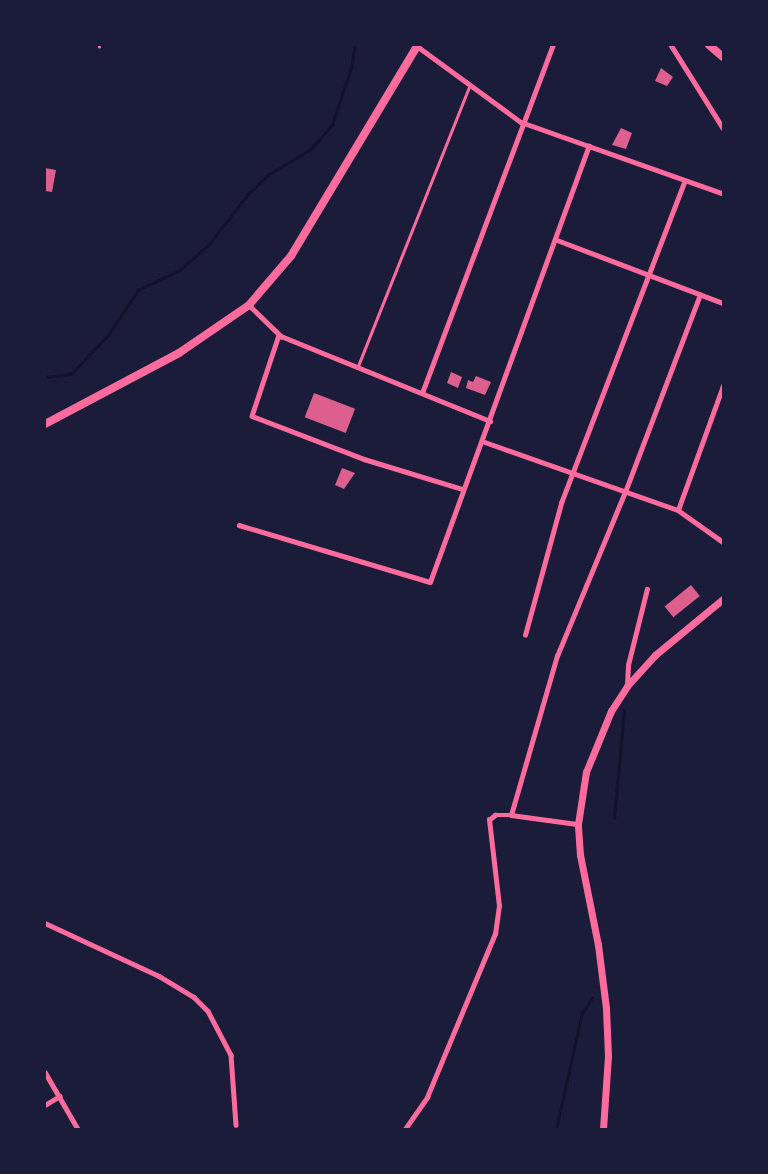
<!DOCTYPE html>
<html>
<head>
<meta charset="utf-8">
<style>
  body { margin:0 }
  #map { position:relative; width:768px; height:1174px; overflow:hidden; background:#1b1b3a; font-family:Cabin,sans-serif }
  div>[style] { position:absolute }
  .stream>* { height:2.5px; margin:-1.25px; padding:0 1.25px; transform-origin:1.25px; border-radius:1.25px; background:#12122b }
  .building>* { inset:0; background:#dd5f8e; transform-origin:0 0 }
  .service>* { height:2.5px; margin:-1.25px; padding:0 1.25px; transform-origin:1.25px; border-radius:1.25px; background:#ff6b9d }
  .minor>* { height:4.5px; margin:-2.25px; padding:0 2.25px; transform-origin:2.25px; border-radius:2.25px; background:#ff6b9d }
  .secondary>* { height:7px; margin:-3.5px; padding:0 3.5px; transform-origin:3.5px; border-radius:3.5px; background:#ff6b9d }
  .primary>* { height:8px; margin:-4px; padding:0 4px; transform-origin:4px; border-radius:4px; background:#ff6b9d }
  span { translate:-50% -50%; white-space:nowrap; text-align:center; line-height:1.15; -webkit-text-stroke:4.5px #1b1b3a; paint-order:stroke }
  .frame { position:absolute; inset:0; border:46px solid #1b1b3a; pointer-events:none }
</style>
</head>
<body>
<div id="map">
  <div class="stream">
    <i style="left:45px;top:377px;width:26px;rotate:-7deg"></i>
    <i style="left:71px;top:374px;width:54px;rotate:-46.5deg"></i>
    <i style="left:108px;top:335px;width:54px;rotate:-56.3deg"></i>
    <i style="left:138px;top:290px;width:47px;rotate:-25.5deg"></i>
    <i style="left:180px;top:270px;width:40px;rotate:-42deg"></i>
    <i style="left:210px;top:243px;width:62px;rotate:-52.2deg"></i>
    <i style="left:248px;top:194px;width:28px;rotate:-44deg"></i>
    <i style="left:268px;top:175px;width:50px;rotate:-31.2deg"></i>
    <i style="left:311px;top:149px;width:32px;rotate:-49deg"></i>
    <i style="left:332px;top:125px;width:60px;rotate:-71.6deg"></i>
    <i style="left:351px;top:68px;width:23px;rotate:-80deg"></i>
    <i style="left:614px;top:818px;width:108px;rotate:-84.7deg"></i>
    <i style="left:556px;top:1129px;width:119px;rotate:-77.4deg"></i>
    <i style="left:582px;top:1013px;width:18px;rotate:-56deg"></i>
  </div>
  <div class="building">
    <i style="clip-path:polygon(661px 68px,673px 77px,667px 86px,655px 81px)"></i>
    <i style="clip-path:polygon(621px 128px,632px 133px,626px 149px,612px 145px)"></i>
    <i style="clip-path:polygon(45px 168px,56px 170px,52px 192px,45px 191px)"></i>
    <i style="clip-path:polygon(451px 372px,462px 377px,458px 388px,447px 383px)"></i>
    <i style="clip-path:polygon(476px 376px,491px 382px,485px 395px,466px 388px,468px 380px,473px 382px)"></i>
    <i style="left:314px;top:393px;width:44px;height:26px;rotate:21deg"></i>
    <i style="clip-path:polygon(342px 468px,355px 473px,344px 489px,335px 485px)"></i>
    <i style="left:691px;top:585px;width:14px;height:34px;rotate:51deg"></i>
  </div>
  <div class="service">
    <i style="left:99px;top:47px;width:2px;rotate:-90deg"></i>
    <i style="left:358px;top:366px;width:302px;rotate:-68.3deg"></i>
  </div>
  <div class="minor">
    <i style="left:671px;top:45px;width:98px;rotate:57.9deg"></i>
    <i style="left:417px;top:46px;width:129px;rotate:36.2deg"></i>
    <i style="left:521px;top:122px;width:212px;rotate:19.5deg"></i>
    <i style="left:557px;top:240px;width:178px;rotate:20.8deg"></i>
    <i style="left:249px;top:305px;width:45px;rotate:44.1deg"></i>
    <i style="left:281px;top:336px;width:226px;rotate:22.1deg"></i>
    <i style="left:279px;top:335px;width:85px;rotate:108.4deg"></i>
    <i style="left:252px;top:416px;width:120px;rotate:21deg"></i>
    <i style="left:364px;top:459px;width:102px;rotate:17deg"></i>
    <i style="left:422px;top:393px;width:372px;rotate:-69.4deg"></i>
    <i style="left:482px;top:441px;width:208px;rotate:19.4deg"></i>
    <i style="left:678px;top:510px;width:55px;rotate:35.4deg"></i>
    <i style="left:678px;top:510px;width:132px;rotate:-70.1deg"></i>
    <i style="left:239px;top:525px;width:199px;rotate:16.6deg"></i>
    <i style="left:430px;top:582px;width:464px;rotate:-70deg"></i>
    <i style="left:525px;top:635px;width:137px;rotate:-74.7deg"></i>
    <i style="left:561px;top:503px;width:344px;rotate:-69deg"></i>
    <i style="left:627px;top:685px;width:20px;rotate:-87deg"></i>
    <i style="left:628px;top:665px;width:78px;rotate:-76deg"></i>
    <i style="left:511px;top:815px;width:166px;rotate:-73.9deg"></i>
    <i style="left:557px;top:656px;width:178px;rotate:-67.5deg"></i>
    <i style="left:625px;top:492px;width:211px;rotate:-69.2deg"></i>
    <i style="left:45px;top:923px;width:126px;rotate:24.9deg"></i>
    <i style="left:159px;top:976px;width:41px;rotate:31deg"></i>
    <i style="left:194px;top:997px;width:20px;rotate:45deg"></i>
    <i style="left:208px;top:1011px;width:50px;rotate:62.4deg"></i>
    <i style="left:231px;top:1055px;width:70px;rotate:85.9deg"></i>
    <i style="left:45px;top:1072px;width:66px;rotate:59.9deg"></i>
    <i style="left:45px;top:1105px;width:17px;rotate:-31deg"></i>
    <i style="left:405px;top:1129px;width:39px;rotate:-55deg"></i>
    <i style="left:427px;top:1097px;width:177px;rotate:-67.4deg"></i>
    <i style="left:495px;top:934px;width:28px;rotate:-82deg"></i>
    <i style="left:499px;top:906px;width:87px;rotate:-96.6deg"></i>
    <i style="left:489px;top:820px;width:8px;rotate:-40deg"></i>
    <i style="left:495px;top:815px;width:16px"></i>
    <i style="left:511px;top:815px;width:68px;rotate:7.7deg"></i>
  </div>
  <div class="secondary">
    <i style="left:603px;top:1129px;width:73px;rotate:-86.1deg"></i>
    <i style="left:608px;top:1056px;width:48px;rotate:-92.4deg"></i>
    <i style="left:606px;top:1008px;width:64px;rotate:-97.2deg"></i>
    <i style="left:598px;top:945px;width:92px;rotate:-101.3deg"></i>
    <i style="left:580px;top:855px;width:31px;rotate:-94deg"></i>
    <i style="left:578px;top:824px;width:53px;rotate:-81.3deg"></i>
    <i style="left:586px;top:772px;width:66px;rotate:-67.7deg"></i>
    <i style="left:611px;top:711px;width:30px;rotate:-57deg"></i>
    <i style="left:627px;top:686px;width:42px;rotate:-47.9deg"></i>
    <i style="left:655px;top:655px;width:88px;rotate:-39.5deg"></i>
  </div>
  <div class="primary">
    <i style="left:709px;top:45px;width:18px;rotate:41deg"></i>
    <i style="left:45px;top:424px;width:152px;rotate:-27.9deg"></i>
    <i style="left:179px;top:353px;width:85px;rotate:-34.4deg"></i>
    <i style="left:249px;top:305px;width:65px;rotate:-49.4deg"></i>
    <i style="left:291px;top:256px;width:246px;rotate:-59deg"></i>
  </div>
  <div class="frame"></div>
</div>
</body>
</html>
